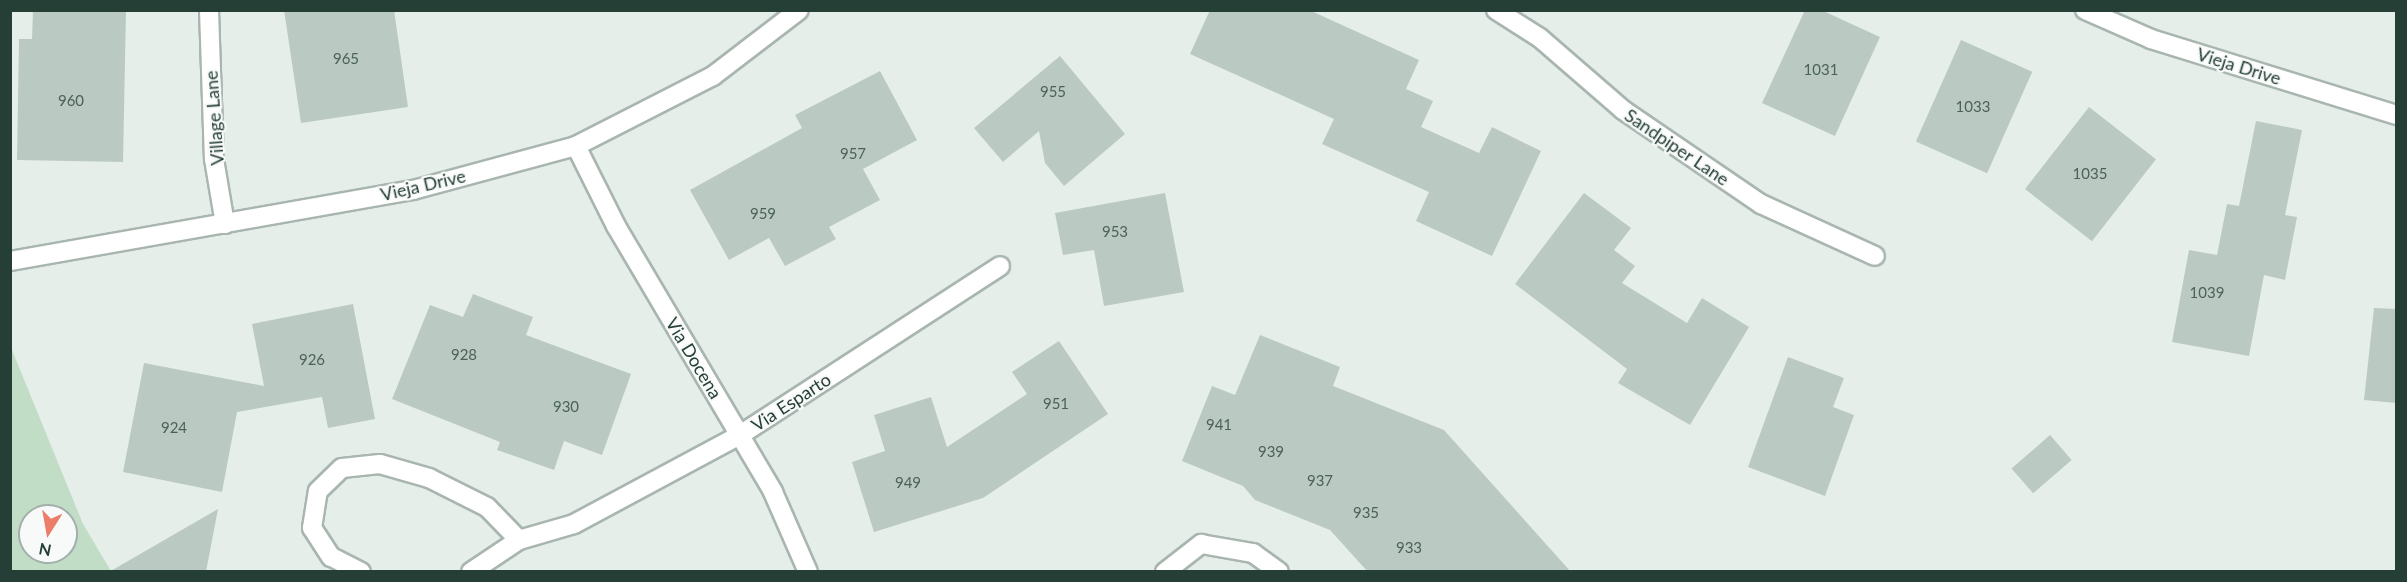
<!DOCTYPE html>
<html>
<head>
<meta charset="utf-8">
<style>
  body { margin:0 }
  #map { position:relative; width:2407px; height:582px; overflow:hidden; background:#e6eeea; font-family:Lato,sans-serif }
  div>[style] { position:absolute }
  .green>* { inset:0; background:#c1ddc6 }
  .building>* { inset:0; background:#bbc9c3; transform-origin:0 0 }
  .roads { filter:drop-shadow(2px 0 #a9b6b0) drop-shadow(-2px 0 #a9b6b0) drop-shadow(0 2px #a9b6b0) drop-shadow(0 -2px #a9b6b0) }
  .service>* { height:18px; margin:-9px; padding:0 9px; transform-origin:9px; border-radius:9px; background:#fff }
  .minor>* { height:18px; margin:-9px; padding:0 9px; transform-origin:9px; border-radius:9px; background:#fff }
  span { translate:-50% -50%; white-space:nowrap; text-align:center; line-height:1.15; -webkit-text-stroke:4.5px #f7faf8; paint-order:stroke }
  .number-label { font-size:15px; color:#4b6259 }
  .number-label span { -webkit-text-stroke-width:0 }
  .street-label { font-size:18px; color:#263f36 }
  .frame { position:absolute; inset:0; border:12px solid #263f36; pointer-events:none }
  .north { position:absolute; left:18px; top:504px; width:60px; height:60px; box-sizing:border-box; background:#f7faf8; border:2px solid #a3afaa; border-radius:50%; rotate:191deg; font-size:16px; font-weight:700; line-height:24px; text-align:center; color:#263f36 }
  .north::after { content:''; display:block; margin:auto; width:21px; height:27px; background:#ea7e68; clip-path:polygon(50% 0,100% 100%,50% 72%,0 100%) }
</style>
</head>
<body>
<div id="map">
  <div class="green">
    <i style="clip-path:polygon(evenodd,10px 345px,83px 524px,111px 571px,11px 571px,10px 345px,30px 516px,66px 516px,66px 552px,30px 552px,30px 516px)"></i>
  </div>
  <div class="building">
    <i style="clip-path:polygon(33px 10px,126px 10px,123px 162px,17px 160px,19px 39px,32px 39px)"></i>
    <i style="clip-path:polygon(284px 10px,394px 10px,408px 107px,301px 123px)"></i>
    <i style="clip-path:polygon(1210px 10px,1309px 10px,1419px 60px,1406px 89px,1433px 101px,1421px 127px,1479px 153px,1492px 127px,1541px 151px,1492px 256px,1416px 221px,1429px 192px,1322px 144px,1334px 119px,1190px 54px)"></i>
    <i style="clip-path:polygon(1805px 10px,1821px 10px,1880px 37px,1835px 136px,1762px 103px)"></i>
    <i style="left:1961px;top:40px;width:78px;height:111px;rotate:24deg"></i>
    <i style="clip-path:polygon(1060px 56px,1125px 134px,1064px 186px,1045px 163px,1039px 131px,1003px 162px,974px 128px)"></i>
    <i style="clip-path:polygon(880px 71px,917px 140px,863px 169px,880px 200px,829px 227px,836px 239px,785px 266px,769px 238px,729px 260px,690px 190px,802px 128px,795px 115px)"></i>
    <i style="left:2089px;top:107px;width:85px;height:104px;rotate:38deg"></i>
    <i style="clip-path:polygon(2256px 121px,2302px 130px,2285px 215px,2297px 217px,2285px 280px,2264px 275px,2249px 356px,2172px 342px,2189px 250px,2217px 255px,2227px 204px,2239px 206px)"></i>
    <i style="clip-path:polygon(1165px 193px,1184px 292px,1104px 306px,1094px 250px,1063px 255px,1055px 213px)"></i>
    <i style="clip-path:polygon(1584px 193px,1631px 228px,1614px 250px,1635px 266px,1622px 283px,1687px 323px,1702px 298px,1749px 327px,1690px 425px,1618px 383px,1627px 369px,1515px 284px)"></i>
    <i style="clip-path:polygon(473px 294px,533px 317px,526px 335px,631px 374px,602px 455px,564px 441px,554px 470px,497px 450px,500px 442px,392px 399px,430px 305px,463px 317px)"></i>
    <i style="clip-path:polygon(353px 304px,375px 419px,328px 428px,322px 397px,237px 412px,222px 492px,123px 472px,144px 363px,264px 386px,252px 324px)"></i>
    <i style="clip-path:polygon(2374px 308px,2397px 309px,2397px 403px,2364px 400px)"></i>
    <i style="clip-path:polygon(1260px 335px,1340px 367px,1333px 386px,1444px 430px,1571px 572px,1368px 572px,1330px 530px,1255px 500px,1243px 486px,1182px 461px,1212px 386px,1235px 395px)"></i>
    <i style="clip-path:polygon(1059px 341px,1108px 414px,983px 498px,874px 532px,852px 462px,885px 451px,874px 415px,931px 397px,947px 447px,1027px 394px,1012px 372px)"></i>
    <i style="clip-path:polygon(1788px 357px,1844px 378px,1833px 407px,1854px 415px,1825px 496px,1748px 467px)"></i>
    <i style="left:2050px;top:435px;width:33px;height:51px;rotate:49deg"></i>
    <i style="clip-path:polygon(218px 509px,206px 572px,109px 572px)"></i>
  </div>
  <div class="roads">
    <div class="service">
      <i style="left:1165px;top:572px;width:46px;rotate:-37.9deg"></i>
      <i style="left:1201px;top:544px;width:53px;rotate:9.8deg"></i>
      <i style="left:1253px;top:553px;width:32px;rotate:36deg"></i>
    </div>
    <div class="minor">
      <i style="left:209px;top:10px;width:149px;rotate:88.1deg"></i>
      <i style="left:214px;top:159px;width:66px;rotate:80.4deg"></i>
      <i style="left:1496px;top:10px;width:52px;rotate:32.5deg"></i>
      <i style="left:1540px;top:38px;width:110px;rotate:40.9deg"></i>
      <i style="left:1623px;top:110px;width:167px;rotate:34.3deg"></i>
      <i style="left:1761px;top:204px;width:125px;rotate:24.5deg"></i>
      <i style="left:2085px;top:10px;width:72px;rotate:23.7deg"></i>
      <i style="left:2151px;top:39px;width:257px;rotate:17.2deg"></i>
      <i style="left:576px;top:146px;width:89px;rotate:63.4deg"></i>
      <i style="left:616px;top:226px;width:309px;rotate:59.4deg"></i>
      <i style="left:773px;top:492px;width:87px;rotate:66.4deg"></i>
      <i style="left:10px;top:261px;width:409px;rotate:-10deg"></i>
      <i style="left:413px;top:190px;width:169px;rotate:-15.1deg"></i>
      <i style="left:576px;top:146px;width:154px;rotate:-27.1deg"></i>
      <i style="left:713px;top:76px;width:108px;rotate:-37.5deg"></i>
      <i style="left:361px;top:572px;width:34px;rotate:-153deg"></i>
      <i style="left:331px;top:557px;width:35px;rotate:-123deg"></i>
      <i style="left:312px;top:528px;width:37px;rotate:-81deg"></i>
      <i style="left:318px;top:491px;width:33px;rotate:-44deg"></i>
      <i style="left:342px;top:468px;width:38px;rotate:-6deg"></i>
      <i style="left:380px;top:464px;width:51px;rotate:15.9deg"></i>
      <i style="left:429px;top:478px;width:65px;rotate:26.6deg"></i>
      <i style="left:487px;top:507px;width:46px;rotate:45.9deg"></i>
      <i style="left:471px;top:572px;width:58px;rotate:-33.7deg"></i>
      <i style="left:519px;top:540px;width:57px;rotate:-16.2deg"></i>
      <i style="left:574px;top:524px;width:188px;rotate:-28.2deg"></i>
      <i style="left:740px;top:435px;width:310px;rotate:-33deg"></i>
    </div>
  </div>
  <div class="number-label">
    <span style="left:346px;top:59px">965</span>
    <span style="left:1821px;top:70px">1031</span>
    <span style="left:1053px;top:92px">955</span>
    <span style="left:71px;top:101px">960</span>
    <span style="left:1973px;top:107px">1033</span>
    <span style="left:853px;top:154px">957</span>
    <span style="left:2090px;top:174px">1035</span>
    <span style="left:763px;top:214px">959</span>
    <span style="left:1115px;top:232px">953</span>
    <span style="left:2207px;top:293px">1039</span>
    <span style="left:464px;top:355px">928</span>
    <span style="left:312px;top:360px">926</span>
    <span style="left:1056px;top:404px">951</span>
    <span style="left:566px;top:407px">930</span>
    <span style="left:1219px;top:425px">941</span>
    <span style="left:174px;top:428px">924</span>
    <span style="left:1271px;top:452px">939</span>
    <span style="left:1320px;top:481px">937</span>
    <span style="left:908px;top:483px">949</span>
    <span style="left:1366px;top:513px">935</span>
    <span style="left:1409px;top:548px">933</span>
  </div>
  <div class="street-label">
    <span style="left:2239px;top:66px;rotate:17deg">Vieja Drive</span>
    <span style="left:214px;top:118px;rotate:-94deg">Village Lane</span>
    <span style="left:1677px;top:147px;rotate:34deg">Sandpiper Lane</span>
    <span style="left:423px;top:185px;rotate:-13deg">Vieja Drive</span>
    <span style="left:694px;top:358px;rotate:59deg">Via Docena</span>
    <span style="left:791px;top:402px;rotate:-33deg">Via Esparto</span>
  </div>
  <div class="frame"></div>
  <div class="north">N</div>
</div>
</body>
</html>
